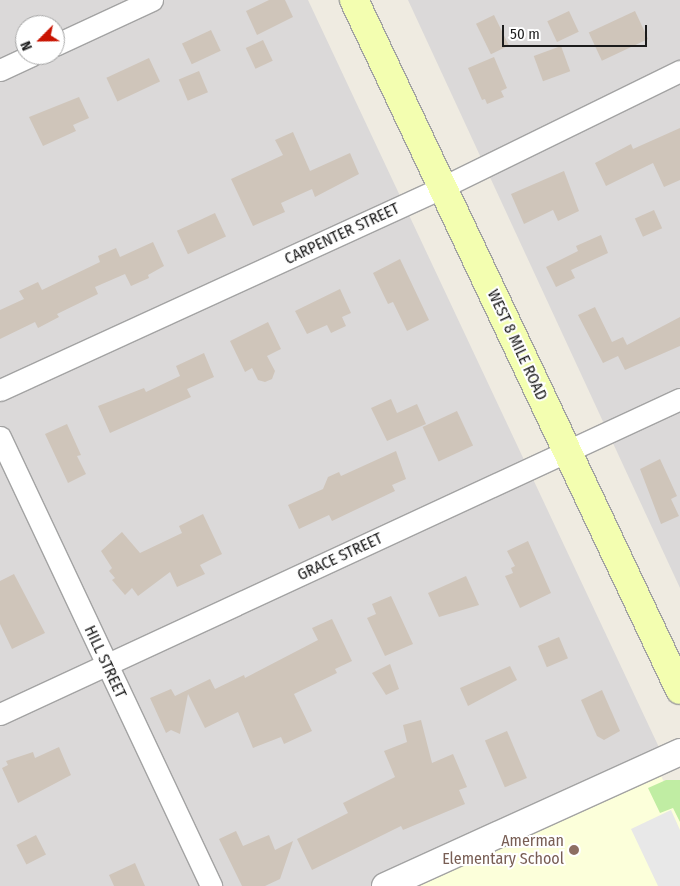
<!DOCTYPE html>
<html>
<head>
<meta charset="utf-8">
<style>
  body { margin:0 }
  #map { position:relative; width:680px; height:886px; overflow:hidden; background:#efebe1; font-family:"Fira Sans Condensed",sans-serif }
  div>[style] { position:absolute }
  .residential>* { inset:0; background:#dbd9d9 }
  .education>* { inset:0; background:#fcffda }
  .grass>* { inset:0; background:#c0eda3 }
  .parking>* { inset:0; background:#e8e8e8 }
  .building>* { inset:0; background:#cfc5ba; transform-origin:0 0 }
  .roads { filter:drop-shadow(1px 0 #a3a3a3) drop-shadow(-1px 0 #a3a3a3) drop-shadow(0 1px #a3a3a3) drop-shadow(0 -1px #a3a3a3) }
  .minor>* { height:21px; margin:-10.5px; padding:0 10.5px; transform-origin:10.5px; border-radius:10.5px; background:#fff }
  .tertiary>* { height:26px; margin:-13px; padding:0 13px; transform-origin:13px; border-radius:13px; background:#fff }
  .secondary>* { height:28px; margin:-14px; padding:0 14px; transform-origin:14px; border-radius:14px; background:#f3feb0 }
  .dots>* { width:14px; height:14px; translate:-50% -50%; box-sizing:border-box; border:2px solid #fff; border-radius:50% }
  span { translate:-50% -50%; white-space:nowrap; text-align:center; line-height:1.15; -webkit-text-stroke:4px #fff; paint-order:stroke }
  .street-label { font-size:16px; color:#1c1c1c }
  .education-label { font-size:16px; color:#785e54 }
  .right { translate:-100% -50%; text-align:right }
  .north { position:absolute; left:15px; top:15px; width:50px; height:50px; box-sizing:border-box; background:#fff; border:1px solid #a4a4a4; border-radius:50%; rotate:247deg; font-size:14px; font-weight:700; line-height:20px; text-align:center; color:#1c1c1c }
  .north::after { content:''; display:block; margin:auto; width:18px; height:22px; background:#c91300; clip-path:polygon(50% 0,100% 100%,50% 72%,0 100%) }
  .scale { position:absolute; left:502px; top:25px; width:145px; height:22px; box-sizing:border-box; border:2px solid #1c1c1c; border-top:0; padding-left:6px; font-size:15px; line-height:18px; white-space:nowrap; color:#1c1c1c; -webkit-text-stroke:4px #fff; paint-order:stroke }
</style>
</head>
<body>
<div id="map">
  <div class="residential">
    <i style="clip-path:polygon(evenodd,0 0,308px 0,664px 758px,392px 886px,0 886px,0 0,25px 25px,55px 25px,55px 55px,25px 55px,25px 25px)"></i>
    <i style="clip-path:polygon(408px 0,680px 0,680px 588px)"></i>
  </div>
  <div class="education">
    <i style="clip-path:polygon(655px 764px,680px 814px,680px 886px,388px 886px)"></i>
  </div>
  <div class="grass">
    <i style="clip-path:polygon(666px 780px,680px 780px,680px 822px,673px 808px,660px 813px,648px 788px)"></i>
  </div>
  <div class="parking">
    <i style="clip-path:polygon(671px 810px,680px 830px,680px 886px,658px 886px,631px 829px)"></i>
  </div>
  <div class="building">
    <i style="clip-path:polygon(269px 0,285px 0,293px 17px,257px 35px,246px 11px)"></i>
    <i style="left:569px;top:11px;width:23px;height:24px;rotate:65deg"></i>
    <i style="left:635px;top:11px;width:31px;height:51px;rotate:65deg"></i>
    <i style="left:494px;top:15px;width:34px;height:20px;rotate:64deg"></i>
    <i style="left:211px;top:30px;width:23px;height:32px;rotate:65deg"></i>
    <i style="left:263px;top:40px;width:23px;height:19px;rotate:65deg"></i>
    <i style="left:561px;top:46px;width:27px;height:29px;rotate:70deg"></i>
    <i style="clip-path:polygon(494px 57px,507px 88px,501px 91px,504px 97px,487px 104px,485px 99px,482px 100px,468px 68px)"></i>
    <i style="left:149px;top:58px;width:26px;height:47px;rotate:65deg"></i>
    <i style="left:199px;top:71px;width:23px;height:22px;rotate:67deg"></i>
    <i style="clip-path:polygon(79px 97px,89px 118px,73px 125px,76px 131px,43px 146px,29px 117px)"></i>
    <i style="clip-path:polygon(680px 128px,680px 180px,664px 187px,653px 163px,606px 186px,595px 163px,631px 144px,633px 149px)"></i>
    <i style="clip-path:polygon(293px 132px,310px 171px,350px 153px,359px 174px,315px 197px,312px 189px,281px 203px,285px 212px,253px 226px,231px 179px,283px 155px,275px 140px)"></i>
    <i style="clip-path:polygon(564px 171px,579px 211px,558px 221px,553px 210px,524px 224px,511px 194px)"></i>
    <i style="left:654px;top:210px;width:20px;height:21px;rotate:66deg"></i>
    <i style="left:215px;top:213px;width:26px;height:42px;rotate:65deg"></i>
    <i style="clip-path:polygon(601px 235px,608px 253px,571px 270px,575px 278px,556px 287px,546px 267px,578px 251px,576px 246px)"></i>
    <i style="clip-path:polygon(153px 242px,164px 266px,148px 275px,149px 278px,131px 286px,125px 274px,95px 287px,98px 294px,57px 314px,59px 317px,38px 328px,35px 322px,0 339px,0 310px,24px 299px,19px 291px,38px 282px,42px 290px,100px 262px,98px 256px,116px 248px,120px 257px)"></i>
    <i style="clip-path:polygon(400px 259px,429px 320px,407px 331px,393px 302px,388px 304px,373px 273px)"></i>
    <i style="clip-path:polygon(340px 289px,351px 313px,342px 317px,346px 326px,331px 333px,327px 325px,307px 334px,295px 311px)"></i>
    <i style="clip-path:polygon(595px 307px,612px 342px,623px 337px,627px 345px,680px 317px,680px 346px,625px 370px,618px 356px,603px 363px,578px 315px)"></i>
    <i style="clip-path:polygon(268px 322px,281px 349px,267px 356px,275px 371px,272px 379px,265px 382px,258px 380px,252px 368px,245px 372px,230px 341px)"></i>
    <i style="clip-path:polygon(204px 353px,214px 377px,187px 389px,191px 397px,110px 433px,98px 406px,144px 388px,146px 392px,180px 376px,176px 366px)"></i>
    <i style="clip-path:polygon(391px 399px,397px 413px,417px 404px,426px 424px,387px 441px,371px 408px)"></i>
    <i style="left:457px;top:411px;width:38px;height:38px;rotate:65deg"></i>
    <i style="clip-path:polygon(67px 424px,81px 455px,77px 456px,86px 474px,68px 483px,45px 434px)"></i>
    <i style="clip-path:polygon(396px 451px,406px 479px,392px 485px,395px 491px,332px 521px,329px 515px,299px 529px,288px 505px,323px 489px,328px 477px,339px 472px,341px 476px)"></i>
    <i style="clip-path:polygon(660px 459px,677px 496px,671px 499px,679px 516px,661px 524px,640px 469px)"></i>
    <i style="clip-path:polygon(203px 514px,222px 554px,200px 565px,205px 574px,177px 587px,170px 572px,138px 596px,132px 588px,125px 595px,112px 580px,115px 578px,109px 571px,112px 568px,101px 551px,122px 532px,140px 553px,182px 533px,179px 526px)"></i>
    <i style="clip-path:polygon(528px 541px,551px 593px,520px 608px,505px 576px,513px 573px,511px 568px,515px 566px,507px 551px)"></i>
    <i style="clip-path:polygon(14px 574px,45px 633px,12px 649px,0 624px,0 581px)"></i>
    <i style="clip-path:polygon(466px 576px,479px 605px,439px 617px,428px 593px)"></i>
    <i style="clip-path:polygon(391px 596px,413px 644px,385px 656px,367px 618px,376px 614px,372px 604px)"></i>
    <i style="clip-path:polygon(332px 619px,352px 661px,335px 669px,337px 673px,294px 694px,312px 731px,284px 744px,281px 737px,253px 748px,238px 712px,205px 728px,188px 694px,180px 734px,171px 730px,166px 733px,150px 698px,171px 689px,175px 696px,210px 679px,215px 689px,244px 675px,245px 678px,318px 640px,312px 628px)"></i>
    <i style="left:559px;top:637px;width:23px;height:23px;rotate:67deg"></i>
    <i style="clip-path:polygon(390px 664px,399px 689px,386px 695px,372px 673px)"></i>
    <i style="clip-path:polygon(510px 666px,517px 680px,468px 706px,460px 688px)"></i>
    <i style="clip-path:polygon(602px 690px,620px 731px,604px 740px,597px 736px,581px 700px)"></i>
    <i style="clip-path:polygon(421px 720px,432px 763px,453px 754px,467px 787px,459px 790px,465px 804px,403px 830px,401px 826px,312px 870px,297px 839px,348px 813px,343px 803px,395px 777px,384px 751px,407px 742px,403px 725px)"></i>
    <i style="left:507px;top:731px;width:51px;height:24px;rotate:67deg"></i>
    <i style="clip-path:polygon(59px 747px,71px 775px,18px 803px,2px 768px,8px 765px,6px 761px,33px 752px,35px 758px)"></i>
    <i style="clip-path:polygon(236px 831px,243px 846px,269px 835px,275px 850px,293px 841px,280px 879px,265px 886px,242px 886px,219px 839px)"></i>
    <i style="left:36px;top:835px;width:22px;height:22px;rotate:63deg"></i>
    <i style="clip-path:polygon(135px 863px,145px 886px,114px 886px,109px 875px)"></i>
  </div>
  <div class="roads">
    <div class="minor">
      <i style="left:55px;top:45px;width:107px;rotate:-24.9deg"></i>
      <i style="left:0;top:70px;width:35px;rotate:-25deg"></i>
      <i style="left:0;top:390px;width:487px;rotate:-24.6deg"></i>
      <i style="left:443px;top:187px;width:264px;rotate:-26.1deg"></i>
      <i style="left:0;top:437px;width:496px;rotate:64.8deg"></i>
      <i style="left:0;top:714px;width:749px;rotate:-24.86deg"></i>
    </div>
    <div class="tertiary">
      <i style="left:385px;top:886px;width:324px;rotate:-24.4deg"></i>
    </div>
    <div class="secondary">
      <i style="left:354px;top:0;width:763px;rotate:64.71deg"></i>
    </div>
  </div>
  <div class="dots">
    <i style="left:574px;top:850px;background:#8d6e63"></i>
  </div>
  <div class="street-label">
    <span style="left:342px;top:234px;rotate:-25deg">CARPENTER STREET</span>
    <span style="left:517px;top:345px;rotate:65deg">WEST 8 MILE ROAD</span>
    <span style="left:340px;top:557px;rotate:-25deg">GRACE STREET</span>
    <span style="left:105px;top:662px;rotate:65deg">HILL STREET</span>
  </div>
  <div class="education-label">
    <span class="right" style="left:564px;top:850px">Amerman<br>Elementary School</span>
  </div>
  <div class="north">N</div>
  <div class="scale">50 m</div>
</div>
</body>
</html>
